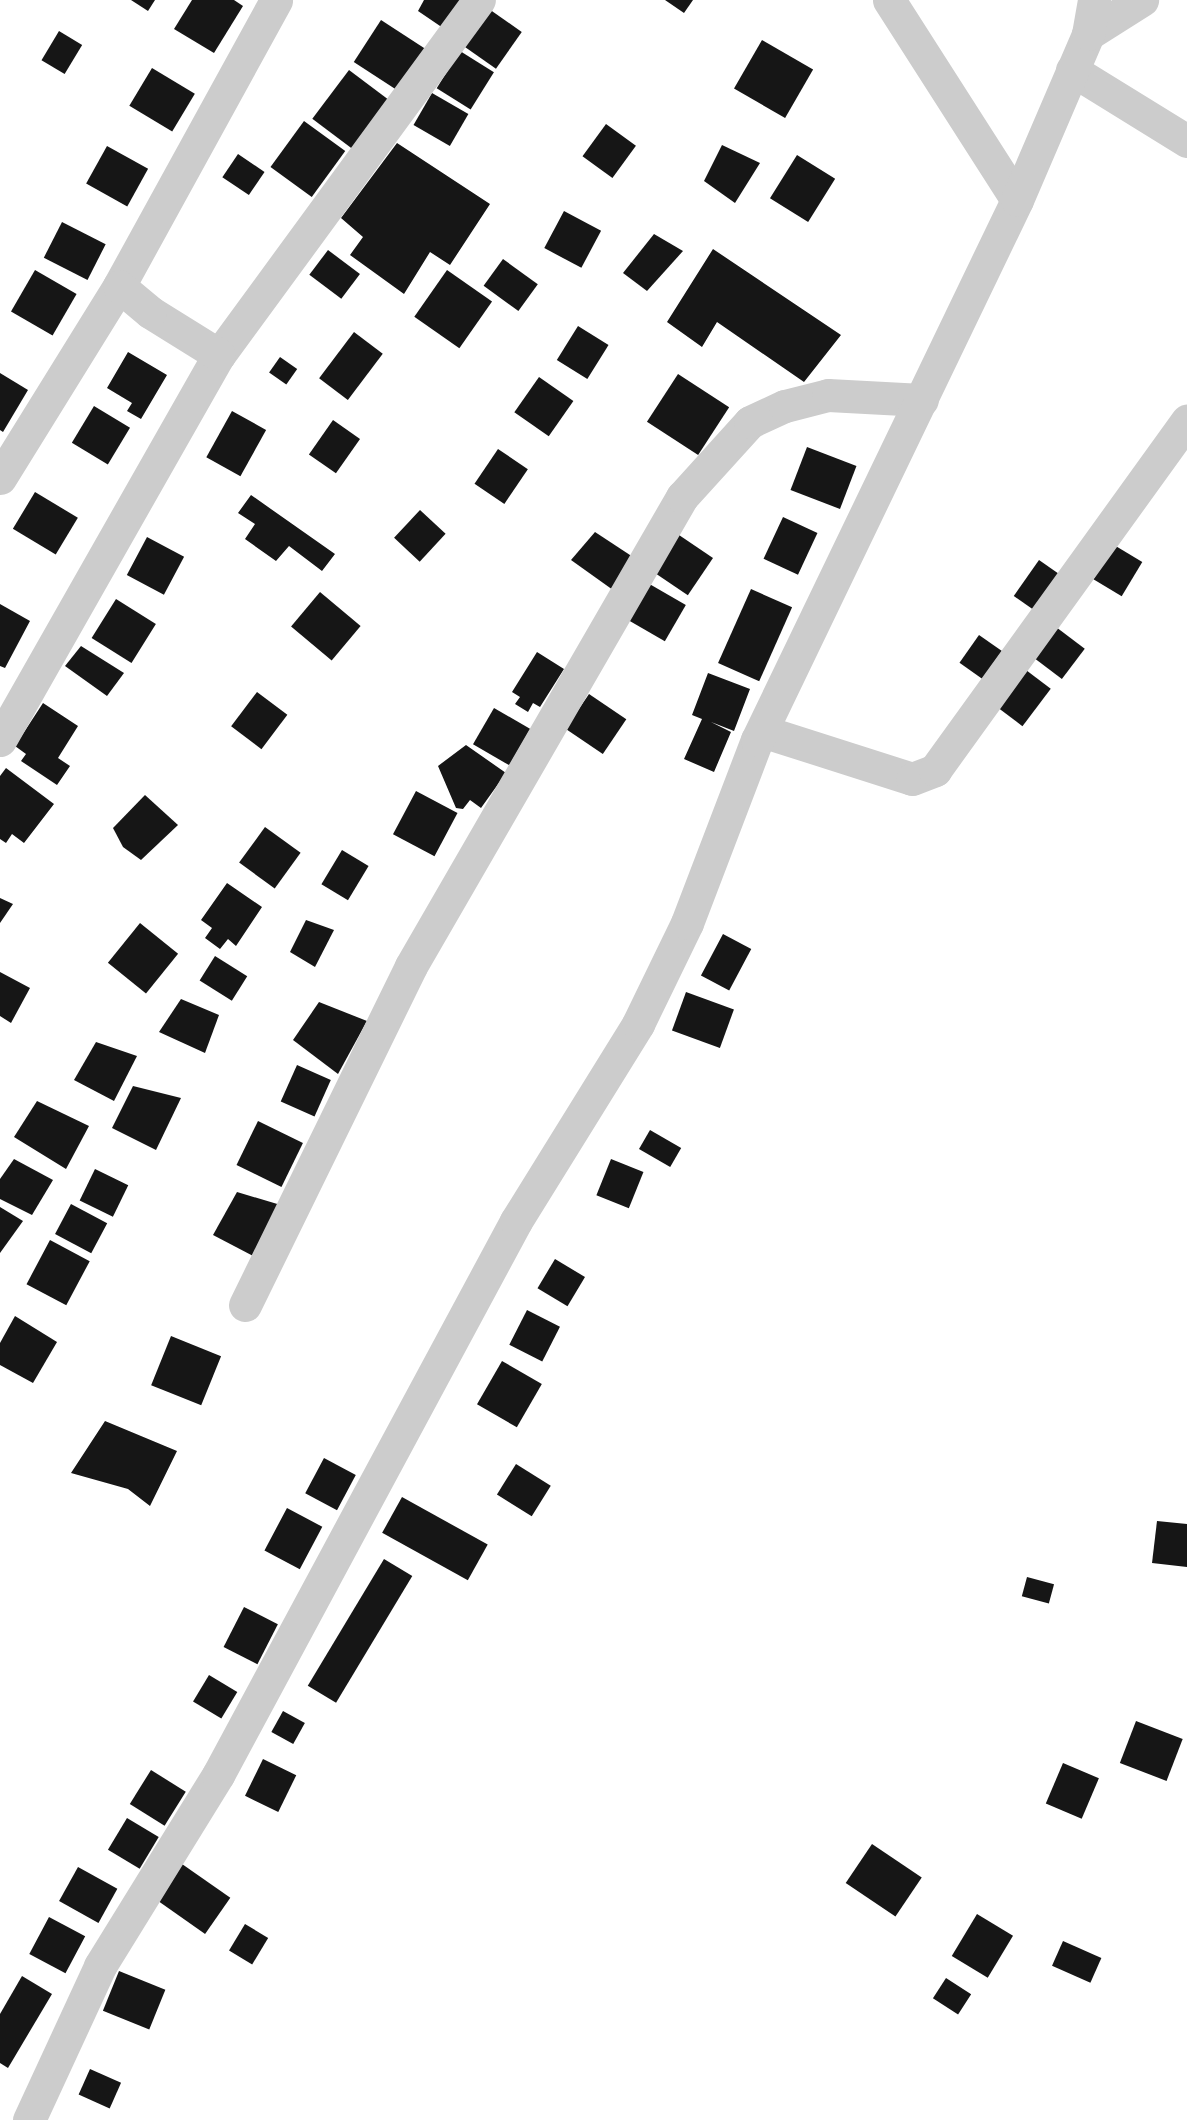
<!DOCTYPE html>
<html>
<head>
<meta charset="utf-8">
<style>
  body { margin:0 }
  #map { position:relative; width:1187px; height:2120px; overflow:hidden; background:#fff; font-family:"Archivo Narrow",sans-serif }
  div>[style] { position:absolute }
  .building>* { inset:0; background:#161616; transform-origin:0 0 }
  .street>* { height:33px; margin:-16.5px; padding:0 16.5px; transform-origin:16.5px; border-radius:16.5px; background:#ccc }
  span { translate:-50% -50%; white-space:nowrap; text-align:center; line-height:1.15; -webkit-text-stroke:6px #fff; paint-order:stroke }
</style>
</head>
<body>
<div id="map">
  <div class="building">
    <i style="clip-path:polygon(131px 0,155px 0,148px 11px)"></i>
    <i style="clip-path:polygon(192px 0,234px 0,243px 6px,214px 53px,174px 29px)"></i>
    <i style="clip-path:polygon(424px 0,462px 0,443px 28px,418px 11px)"></i>
    <i style="clip-path:polygon(665px 0,693px 0,684px 13px)"></i>
    <i style="left:489px;top:9px;width:40px;height:45px;rotate:35deg"></i>
    <i style="left:381px;top:20px;width:55px;height:50px;rotate:33deg"></i>
    <i style="left:59px;top:31px;width:27px;height:34px;rotate:31deg"></i>
    <i style="left:762px;top:40px;width:59px;height:56px;rotate:30deg"></i>
    <i style="left:460px;top:51px;width:40px;height:44px;rotate:32deg"></i>
    <i style="left:152px;top:68px;width:50px;height:44px;rotate:31deg"></i>
    <i style="left:349px;top:70px;width:50px;height:61px;rotate:37deg"></i>
    <i style="left:432px;top:93px;width:42px;height:37px;rotate:30deg"></i>
    <i style="left:304px;top:121px;width:51px;height:57px;rotate:36deg"></i>
    <i style="left:606px;top:124px;width:37px;height:40px;rotate:36deg"></i>
    <i style="clip-path:polygon(397px 143px,490px 204px,450px 265px,430px 252px,404px 294px,350px 255px,363px 237px,341px 218px)"></i>
    <i style="clip-path:polygon(722px 145px,760px 163px,735px 203px,704px 181px)"></i>
    <i style="left:107px;top:146px;width:47px;height:43px;rotate:29deg"></i>
    <i style="left:238px;top:154px;width:32px;height:28px;rotate:34deg"></i>
    <i style="left:797px;top:155px;width:45px;height:51px;rotate:32deg"></i>
    <i style="left:564px;top:211px;width:42px;height:42px;rotate:28deg"></i>
    <i style="left:62px;top:222px;width:49px;height:40px;rotate:27deg"></i>
    <i style="clip-path:polygon(654px 234px,683px 251px,647px 291px,623px 273px)"></i>
    <i style="clip-path:polygon(713px 249px,841px 335px,804px 382px,717px 322px,702px 347px,667px 322px)"></i>
    <i style="left:328px;top:250px;width:40px;height:31px;rotate:37deg"></i>
    <i style="left:503px;top:259px;width:43px;height:33px;rotate:36deg"></i>
    <i style="left:35px;top:270px;width:48px;height:48px;rotate:30deg"></i>
    <i style="left:447px;top:270px;width:55px;height:57px;rotate:35deg"></i>
    <i style="left:578px;top:326px;width:36px;height:40px;rotate:32deg"></i>
    <i style="left:354px;top:332px;width:36px;height:58px;rotate:37deg"></i>
    <i style="clip-path:polygon(128px 352px,167px 375px,141px 419px,127px 411px,132px 403px,107px 388px)"></i>
    <i style="left:280px;top:357px;width:21px;height:19px;rotate:35deg"></i>
    <i style="clip-path:polygon(0 373px,28px 390px,3px 432px,0 430px)"></i>
    <i style="left:678px;top:374px;width:61px;height:57px;rotate:33deg"></i>
    <i style="left:539px;top:377px;width:42px;height:43px;rotate:35deg"></i>
    <i style="left:94px;top:406px;width:42px;height:43px;rotate:31deg"></i>
    <i style="left:232px;top:411px;width:39px;height:53px;rotate:29deg"></i>
    <i style="left:333px;top:420px;width:33px;height:42px;rotate:35deg"></i>
    <i style="left:807px;top:447px;width:53px;height:46px;rotate:21deg"></i>
    <i style="left:498px;top:449px;width:36px;height:42px;rotate:34deg"></i>
    <i style="left:35px;top:492px;width:50px;height:43px;rotate:31deg"></i>
    <i style="clip-path:polygon(251px 495px,335px 554px,322px 571px,289px 546px,276px 561px,245px 539px,255px 524px,238px 513px)"></i>
    <i style="left:420px;top:510px;width:35px;height:38px;rotate:43deg"></i>
    <i style="left:783px;top:517px;width:38px;height:46px;rotate:25deg"></i>
    <i style="clip-path:polygon(595px 532px,633px 557px,613px 590px,571px 560px)"></i>
    <i style="left:679px;top:535px;width:41px;height:45px;rotate:34deg"></i>
    <i style="left:147px;top:537px;width:42px;height:43px;rotate:28deg"></i>
    <i style="left:1114px;top:545px;width:33px;height:40px;rotate:31deg"></i>
    <i style="left:1039px;top:560px;width:28px;height:44px;rotate:35deg"></i>
    <i style="left:646px;top:582px;width:46px;height:42px;rotate:30deg"></i>
    <i style="left:751px;top:589px;width:45px;height:81px;rotate:24deg"></i>
    <i style="left:320px;top:592px;width:53px;height:45px;rotate:40deg"></i>
    <i style="left:116px;top:599px;width:47px;height:46px;rotate:32deg"></i>
    <i style="clip-path:polygon(0 604px,30px 621px,5px 668px,0 666px)"></i>
    <i style="left:1056px;top:627px;width:36px;height:38px;rotate:37deg"></i>
    <i style="left:979px;top:635px;width:28px;height:34px;rotate:35deg"></i>
    <i style="clip-path:polygon(81px 646px,124px 673px,107px 696px,65px 666px)"></i>
    <i style="clip-path:polygon(537px 652px,564px 669px,540px 707px,533px 703px,528px 712px,515px 704px,520px 697px,512px 692px)"></i>
    <i style="left:1022px;top:667px;width:36px;height:47px;rotate:37deg"></i>
    <i style="clip-path:polygon(708px 673px,750px 689px,734px 731px,711px 722px,731px 732px,714px 772px,684px 759px,702px 719px,692px 715px)"></i>
    <i style="left:257px;top:692px;width:38px;height:43px;rotate:37deg"></i>
    <i style="left:589px;top:694px;width:45px;height:42px;rotate:34deg"></i>
    <i style="clip-path:polygon(43px 703px,78px 726px,58px 758px,70px 766px,57px 785px,21px 761px,26px 754px,15px 746px)"></i>
    <i style="left:494px;top:708px;width:42px;height:42px;rotate:30deg"></i>
    <i style="clip-path:polygon(466px 745px,506px 773px,481px 808px,470px 800px,463px 809px,456px 808px,438px 766px)"></i>
    <i style="clip-path:polygon(6px 768px,54px 804px,24px 843px,12px 834px,6px 843px,0 839px,0 776px)"></i>
    <i style="left:416px;top:791px;width:47px;height:49px;rotate:28deg"></i>
    <i style="clip-path:polygon(145px 795px,178px 825px,141px 860px,123px 847px,113px 828px)"></i>
    <i style="left:265px;top:827px;width:44px;height:44px;rotate:36deg"></i>
    <i style="left:342px;top:850px;width:31px;height:40px;rotate:31deg"></i>
    <i style="clip-path:polygon(227px 883px,262px 907px,236px 946px,228px 939px,220px 949px,205px 938px,212px 928px,201px 920px)"></i>
    <i style="clip-path:polygon(0 898px,13px 904px,0 923px)"></i>
    <i style="clip-path:polygon(306px 920px,334px 930px,315px 967px,290px 952px)"></i>
    <i style="left:140px;top:923px;width:49px;height:51px;rotate:39deg"></i>
    <i style="left:723px;top:934px;width:32px;height:47px;rotate:28deg"></i>
    <i style="left:215px;top:956px;width:38px;height:29px;rotate:32deg"></i>
    <i style="clip-path:polygon(0 972px,30px 988px,11px 1023px,0 1016px)"></i>
    <i style="left:686px;top:992px;width:51px;height:41px;rotate:20deg"></i>
    <i style="clip-path:polygon(181px 999px,219px 1015px,205px 1053px,159px 1032px)"></i>
    <i style="clip-path:polygon(319px 1002px,367px 1021px,338px 1074px,293px 1040px)"></i>
    <i style="clip-path:polygon(96px 1042px,137px 1056px,114px 1101px,74px 1080px)"></i>
    <i style="left:297px;top:1065px;width:37px;height:40px;rotate:24deg"></i>
    <i style="clip-path:polygon(133px 1086px,181px 1098px,156px 1150px,112px 1128px)"></i>
    <i style="clip-path:polygon(37px 1101px,89px 1126px,66px 1169px,14px 1137px)"></i>
    <i style="left:258px;top:1121px;width:50px;height:49px;rotate:26deg"></i>
    <i style="left:650px;top:1130px;width:36px;height:22px;rotate:30deg"></i>
    <i style="clip-path:polygon(14px 1159px,53px 1180px,32px 1215px,0 1199px,0 1179px)"></i>
    <i style="left:611px;top:1159px;width:35px;height:39px;rotate:22deg"></i>
    <i style="left:95px;top:1169px;width:37px;height:35px;rotate:26deg"></i>
    <i style="clip-path:polygon(237px 1192px,284px 1206px,259px 1259px,213px 1235px)"></i>
    <i style="left:71px;top:1204px;width:41px;height:34px;rotate:28deg"></i>
    <i style="clip-path:polygon(0 1207px,23px 1221px,0 1253px)"></i>
    <i style="left:50px;top:1240px;width:45px;height:50px;rotate:28deg"></i>
    <i style="left:555px;top:1259px;width:35px;height:34px;rotate:31deg"></i>
    <i style="left:527px;top:1310px;width:37px;height:39px;rotate:27deg"></i>
    <i style="clip-path:polygon(15px 1316px,57px 1342px,33px 1383px,0 1365px,0 1343px)"></i>
    <i style="left:171px;top:1336px;width:54px;height:53px;rotate:22deg"></i>
    <i style="left:502px;top:1361px;width:46px;height:50px;rotate:30deg"></i>
    <i style="clip-path:polygon(105px 1421px,177px 1451px,150px 1506px,128px 1489px,71px 1473px)"></i>
    <i style="left:324px;top:1458px;width:36px;height:40px;rotate:28deg"></i>
    <i style="left:516px;top:1464px;width:41px;height:36px;rotate:32deg"></i>
    <i style="left:402px;top:1497px;width:98px;height:41px;rotate:29deg"></i>
    <i style="left:287px;top:1508px;width:40px;height:48px;rotate:28deg"></i>
    <i style="clip-path:polygon(1157px 1521px,1187px 1524px,1187px 1567px,1152px 1563px)"></i>
    <i style="left:384px;top:1559px;width:33px;height:148px;rotate:31deg"></i>
    <i style="left:1027px;top:1577px;width:28px;height:20px;rotate:15deg"></i>
    <i style="left:244px;top:1607px;width:38px;height:45px;rotate:27deg"></i>
    <i style="left:209px;top:1675px;width:33px;height:31px;rotate:31deg"></i>
    <i style="left:283px;top:1711px;width:25px;height:24px;rotate:29deg"></i>
    <i style="left:1136px;top:1721px;width:50px;height:45px;rotate:21deg"></i>
    <i style="left:263px;top:1759px;width:37px;height:41px;rotate:26deg"></i>
    <i style="left:1063px;top:1763px;width:39px;height:44px;rotate:23deg"></i>
    <i style="left:151px;top:1770px;width:41px;height:40px;rotate:32deg"></i>
    <i style="left:127px;top:1818px;width:37px;height:37px;rotate:31deg"></i>
    <i style="left:872px;top:1844px;width:60px;height:47px;rotate:34deg"></i>
    <i style="left:182px;top:1864px;width:59px;height:44px;rotate:35deg"></i>
    <i style="left:78px;top:1867px;width:45px;height:39px;rotate:29deg"></i>
    <i style="left:977px;top:1914px;width:42px;height:49px;rotate:31deg"></i>
    <i style="left:49px;top:1917px;width:41px;height:42px;rotate:28deg"></i>
    <i style="left:245px;top:1924px;width:27px;height:31px;rotate:31deg"></i>
    <i style="left:1063px;top:1941px;width:42px;height:27px;rotate:24deg"></i>
    <i style="left:119px;top:1971px;width:50px;height:43px;rotate:22deg"></i>
    <i style="clip-path:polygon(22px 1976px,52px 1994px,8px 2068px,0 2063px,0 2014px)"></i>
    <i style="left:946px;top:1978px;width:30px;height:24px;rotate:33deg"></i>
    <i style="left:90px;top:2069px;width:34px;height:28px;rotate:24deg"></i>
  </div>
  <div class="street">
    <i style="left:889px;top:0;width:237px;rotate:57.4deg"></i>
    <i style="left:1088px;top:34px;width:64px;rotate:-32.2deg"></i>
    <i style="left:1072px;top:70px;width:135px;rotate:31.7deg"></i>
    <i style="left:219px;top:355px;width:440px;rotate:-53.8deg"></i>
    <i style="left:0;top:478px;width:226px;rotate:-58.2deg"></i>
    <i style="left:119px;top:286px;width:326px;rotate:-61.2deg"></i>
    <i style="left:762px;top:731px;width:157px;rotate:17.7deg"></i>
    <i style="left:912px;top:779px;width:25px;rotate:-21deg"></i>
    <i style="left:935px;top:770px;width:431px;rotate:-54.2deg"></i>
    <i style="left:0;top:740px;width:443px;rotate:-60.4deg"></i>
    <i style="left:219px;top:355px;width:81px;rotate:-148.1deg"></i>
    <i style="left:150px;top:312px;width:40px;rotate:-140deg"></i>
    <i style="left:245px;top:1305px;width:377px;rotate:-63.9deg"></i>
    <i style="left:411px;top:966px;width:542px;rotate:-59.98deg"></i>
    <i style="left:682px;top:497px;width:101px;rotate:-47.8deg"></i>
    <i style="left:750px;top:422px;width:38px;rotate:-25deg"></i>
    <i style="left:785px;top:406px;width:44px;rotate:-14.3deg"></i>
    <i style="left:828px;top:395px;width:94px;rotate:3deg"></i>
    <i style="left:29px;top:2120px;width:170px;rotate:-65.2deg"></i>
    <i style="left:100px;top:1966px;width:225px;rotate:-58.3deg"></i>
    <i style="left:218px;top:1775px;width:629px;rotate:-61.72deg"></i>
    <i style="left:516px;top:1221px;width:232px;rotate:-58.2deg"></i>
    <i style="left:638px;top:1024px;width:112px;rotate:-64.1deg"></i>
    <i style="left:687px;top:923px;width:196px;rotate:-69.1deg"></i>
    <i style="left:757px;top:740px;width:599px;rotate:-64.29deg"></i>
    <i style="left:1017px;top:200px;width:181px;rotate:-66.8deg"></i>
    <i style="left:1088px;top:34px;width:35px;rotate:-80deg"></i>
  </div>
</div>
</body>
</html>
